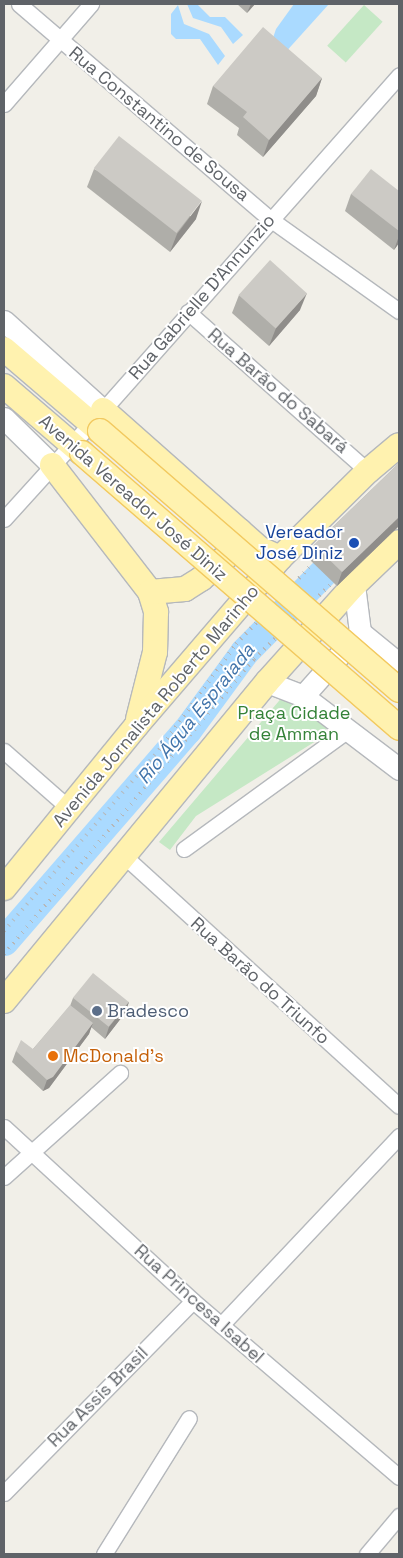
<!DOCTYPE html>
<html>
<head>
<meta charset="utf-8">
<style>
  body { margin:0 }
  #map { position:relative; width:403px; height:1558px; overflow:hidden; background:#f1efe8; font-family:"Space Grotesk",sans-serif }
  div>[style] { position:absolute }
  .green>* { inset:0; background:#c5e8c5; transform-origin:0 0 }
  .water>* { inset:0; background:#aadaff }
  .river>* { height:29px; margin:-14.5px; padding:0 14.5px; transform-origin:14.5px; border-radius:14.5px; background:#aadaff }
  .roads { filter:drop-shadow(1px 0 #b5b8bc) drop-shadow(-1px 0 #b5b8bc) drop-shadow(0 1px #b5b8bc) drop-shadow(0 -1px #b5b8bc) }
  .street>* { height:15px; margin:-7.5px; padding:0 7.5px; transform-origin:7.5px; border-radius:7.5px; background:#fff }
  .secondary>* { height:21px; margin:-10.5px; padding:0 10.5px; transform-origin:10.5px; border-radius:10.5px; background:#fff }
  .primary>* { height:24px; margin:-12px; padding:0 12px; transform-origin:12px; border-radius:12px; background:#fff2af }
  .rail>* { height:4px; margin-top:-2px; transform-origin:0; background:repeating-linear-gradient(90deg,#b6b7b8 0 1px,transparent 0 7px) }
  .bridges { filter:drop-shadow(1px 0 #f2c960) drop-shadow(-1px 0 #f2c960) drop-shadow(0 1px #f2c960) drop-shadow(0 -1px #f2c960) }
  .primary-bridge>* { height:24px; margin:-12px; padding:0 12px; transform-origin:12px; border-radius:12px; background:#fff2af }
  .wall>* { inset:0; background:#afaea9 }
  .shaded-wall>* { inset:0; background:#8f8d8a }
  .building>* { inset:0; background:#cccac5; transform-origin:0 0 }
  .dots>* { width:14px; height:14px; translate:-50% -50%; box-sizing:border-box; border:2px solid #fff; border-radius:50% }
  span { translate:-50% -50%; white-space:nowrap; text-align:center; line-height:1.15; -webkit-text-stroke:4px #fff; paint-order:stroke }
  .street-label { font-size:18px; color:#5f6368 }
  .transit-label { font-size:18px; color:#164399 }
  .right { translate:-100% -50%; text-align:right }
  .park-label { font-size:18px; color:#348238 }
  .service-label { font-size:18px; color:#4e5e75 }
  .left { translate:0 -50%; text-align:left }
  .food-label { font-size:18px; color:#c56008 }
  .water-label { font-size:19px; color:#4174aa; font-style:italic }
  .frame { position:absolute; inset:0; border:5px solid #5f6368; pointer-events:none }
</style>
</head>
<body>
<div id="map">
  <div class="green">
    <i style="left:364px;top:5px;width:25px;height:55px;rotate:42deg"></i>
    <i style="clip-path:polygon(284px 695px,329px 720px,324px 736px,196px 816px,170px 850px,159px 842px)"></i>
  </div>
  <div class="water">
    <i style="clip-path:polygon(187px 4px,197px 4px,210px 17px,225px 17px,243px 35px,233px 44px,221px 27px,193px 18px)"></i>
    <i style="clip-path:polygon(294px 4px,329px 4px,283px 55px,271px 44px,276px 29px)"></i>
    <i style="clip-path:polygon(178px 5px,184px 24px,209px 34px,225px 56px,218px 65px,200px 39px,176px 39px,171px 34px,171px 14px)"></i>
  </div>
  <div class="river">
    <i style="left:4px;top:941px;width:279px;rotate:-49.1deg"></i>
    <i style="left:187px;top:730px;width:97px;rotate:-53.8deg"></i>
    <i style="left:244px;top:652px;width:220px;rotate:-45.2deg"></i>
  </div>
  <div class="roads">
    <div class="street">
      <i style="left:19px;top:4px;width:330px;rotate:40.6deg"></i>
      <i style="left:270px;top:219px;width:158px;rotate:35.5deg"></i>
      <i style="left:4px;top:104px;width:133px;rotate:-49deg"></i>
      <i style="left:188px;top:312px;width:240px;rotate:41.5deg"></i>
      <i style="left:103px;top:410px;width:447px;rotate:-48.5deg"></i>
      <i style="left:4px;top:519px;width:130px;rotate:-47.8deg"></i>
      <i style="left:4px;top:751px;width:88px;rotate:41.3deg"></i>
      <i style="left:184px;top:849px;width:204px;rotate:-36deg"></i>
      <i style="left:122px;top:854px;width:374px;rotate:42.3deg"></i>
      <i style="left:4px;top:1127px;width:257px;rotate:42.6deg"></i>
      <i style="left:193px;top:1301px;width:271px;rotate:40.5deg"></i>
      <i style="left:4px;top:1177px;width:156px;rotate:-41.9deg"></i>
      <i style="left:221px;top:1325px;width:260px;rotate:-46.7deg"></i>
      <i style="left:4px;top:1493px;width:269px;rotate:-45.5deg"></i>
      <i style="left:104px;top:1554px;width:160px;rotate:-58deg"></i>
      <i style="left:367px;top:1554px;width:50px;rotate:-49.9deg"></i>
    </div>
    <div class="secondary">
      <i style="left:4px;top:321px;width:133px;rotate:42deg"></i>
      <i style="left:103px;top:410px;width:18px;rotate:133deg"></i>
      <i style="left:4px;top:418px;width:67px;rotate:44.4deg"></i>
      <i style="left:354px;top:585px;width:47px;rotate:82.7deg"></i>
      <i style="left:360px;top:632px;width:50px;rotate:39.4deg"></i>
      <i style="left:267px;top:682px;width:39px;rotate:21deg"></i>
      <i style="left:303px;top:696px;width:121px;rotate:37.2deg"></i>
      <i style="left:303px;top:696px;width:83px;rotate:-48.4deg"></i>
    </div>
    <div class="primary">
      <i style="left:4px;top:349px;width:126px;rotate:40.5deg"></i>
      <i style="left:4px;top:386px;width:103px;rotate:40.7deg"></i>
      <i style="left:103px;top:410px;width:210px;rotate:41.5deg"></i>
      <i style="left:260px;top:549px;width:22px;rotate:24deg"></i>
      <i style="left:52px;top:465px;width:160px;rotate:52.3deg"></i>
      <i style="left:150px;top:592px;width:21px;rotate:73deg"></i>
      <i style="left:156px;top:612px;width:40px;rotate:91.4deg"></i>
      <i style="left:155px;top:652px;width:69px;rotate:104.2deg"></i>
      <i style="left:150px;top:592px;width:35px;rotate:-5deg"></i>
      <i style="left:185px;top:589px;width:19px;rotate:-32deg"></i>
      <i style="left:201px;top:579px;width:50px;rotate:-41.7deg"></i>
      <i style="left:238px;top:546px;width:15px;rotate:-82deg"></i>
      <i style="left:4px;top:888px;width:209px;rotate:-50.8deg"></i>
      <i style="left:136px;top:726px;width:221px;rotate:-49.4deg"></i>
      <i style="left:280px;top:558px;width:124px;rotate:-44.7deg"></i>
      <i style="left:368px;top:471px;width:40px;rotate:-40deg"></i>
      <i style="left:4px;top:1001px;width:413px;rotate:-50.5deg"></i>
      <i style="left:267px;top:682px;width:130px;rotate:-48.1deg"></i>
      <i style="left:354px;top:585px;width:62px;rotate:-43.7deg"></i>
    </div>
  </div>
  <div class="rail">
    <i style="left:4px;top:931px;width:238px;rotate:-49.4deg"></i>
    <i style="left:159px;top:750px;width:131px;rotate:-54deg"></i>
    <i style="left:236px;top:644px;width:124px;rotate:-46.3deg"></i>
    <i style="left:4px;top:954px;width:387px;rotate:-49.7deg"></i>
    <i style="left:254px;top:659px;width:123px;rotate:-44.3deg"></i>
  </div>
  <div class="bridges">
    <div class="primary-bridge">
      <i style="left:100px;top:431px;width:396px;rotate:40.9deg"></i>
      <i style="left:82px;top:453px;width:420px;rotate:40.9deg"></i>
    </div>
  </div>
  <div class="wall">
    <i style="clip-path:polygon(237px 4px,255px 4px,247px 13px)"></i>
    <i style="clip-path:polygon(322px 78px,316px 96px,263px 157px,237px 135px,239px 128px,207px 104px,213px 86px)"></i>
    <i style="clip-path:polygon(94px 169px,196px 219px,170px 252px,87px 187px)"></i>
    <i style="clip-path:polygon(399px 191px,399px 243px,394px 250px,345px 211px,351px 194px)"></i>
    <i style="clip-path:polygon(239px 295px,300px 310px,269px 346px,232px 313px)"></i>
    <i style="clip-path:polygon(399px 463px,399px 526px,337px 586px,309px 559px,314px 545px)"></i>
    <i style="clip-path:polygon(73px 998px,129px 1002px,125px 1013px,105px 1039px,91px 1027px,89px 1034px,49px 1088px,43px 1091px,12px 1062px,16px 1051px,33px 1049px,70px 1006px)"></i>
  </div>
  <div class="shaded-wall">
    <i style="clip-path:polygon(251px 4px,255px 4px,247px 13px)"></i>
    <i style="clip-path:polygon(322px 78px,316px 96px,263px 157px,269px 140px)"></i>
    <i style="clip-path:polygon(202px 201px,196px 219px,170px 252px,177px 234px)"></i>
    <i style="clip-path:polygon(399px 236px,399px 243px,394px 250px)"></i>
    <i style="clip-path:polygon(307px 293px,300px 310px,269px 346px,276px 328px)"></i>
    <i style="clip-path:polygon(399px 517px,399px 526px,337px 586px,342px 572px)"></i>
    <i style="clip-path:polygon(129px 1002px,125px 1013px,105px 1039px,109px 1027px)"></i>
    <i style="clip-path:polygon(93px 1023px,89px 1034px,49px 1088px,43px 1091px,47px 1080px)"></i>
  </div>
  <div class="building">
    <i style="clip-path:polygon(263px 27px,322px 78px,269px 140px,243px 117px,247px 112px,213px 86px)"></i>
    <i style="left:119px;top:136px;width:105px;height:41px;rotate:38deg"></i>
    <i style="clip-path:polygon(371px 169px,399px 191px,399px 231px,351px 194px)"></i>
    <i style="left:270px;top:260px;width:50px;height:47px;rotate:42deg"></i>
    <i style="clip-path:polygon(399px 463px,399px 517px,342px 572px,314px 545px)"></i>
    <i style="left:93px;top:973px;width:46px;height:32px;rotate:39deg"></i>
    <i style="clip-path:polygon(70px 1005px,93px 1023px,53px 1077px,47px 1080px,16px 1051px,21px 1040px,33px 1049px)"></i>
  </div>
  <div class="dots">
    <i style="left:354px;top:543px;background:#1a4fb4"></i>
    <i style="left:97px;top:1011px;background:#5c6f8a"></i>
    <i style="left:53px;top:1056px;background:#e8710a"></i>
  </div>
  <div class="street-label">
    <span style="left:159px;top:124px;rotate:40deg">Rua Constantino de Sousa</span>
    <span style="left:202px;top:297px;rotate:-49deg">Rua Gabrielle D'Annunzio</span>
    <span style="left:278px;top:391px;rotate:41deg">Rua Barão do Sabará</span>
    <span style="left:133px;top:498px;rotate:41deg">Avenida Vereador José Diniz</span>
    <span style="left:156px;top:706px;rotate:-50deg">Avenida Jornalista Roberto Marinho</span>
    <span style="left:260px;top:981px;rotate:42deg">Rua Barão do Triunfo</span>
    <span style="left:199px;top:1304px;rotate:42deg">Rua Princesa Isabel</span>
    <span style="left:98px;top:1397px;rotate:-45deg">Rua Assis Brasil</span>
  </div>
  <div class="transit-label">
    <span class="right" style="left:343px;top:543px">Vereador<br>José Diniz</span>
  </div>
  <div class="park-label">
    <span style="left:294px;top:724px">Praça Cidade<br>de Amman</span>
  </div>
  <div class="service-label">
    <span class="left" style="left:107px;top:1011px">Bradesco</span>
  </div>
  <div class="food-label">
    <span class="left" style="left:63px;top:1056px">McDonald's</span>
  </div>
  <div class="water-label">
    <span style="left:196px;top:714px;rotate:-51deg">Rio Água Espraiada</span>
  </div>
  <div class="frame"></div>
</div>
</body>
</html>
